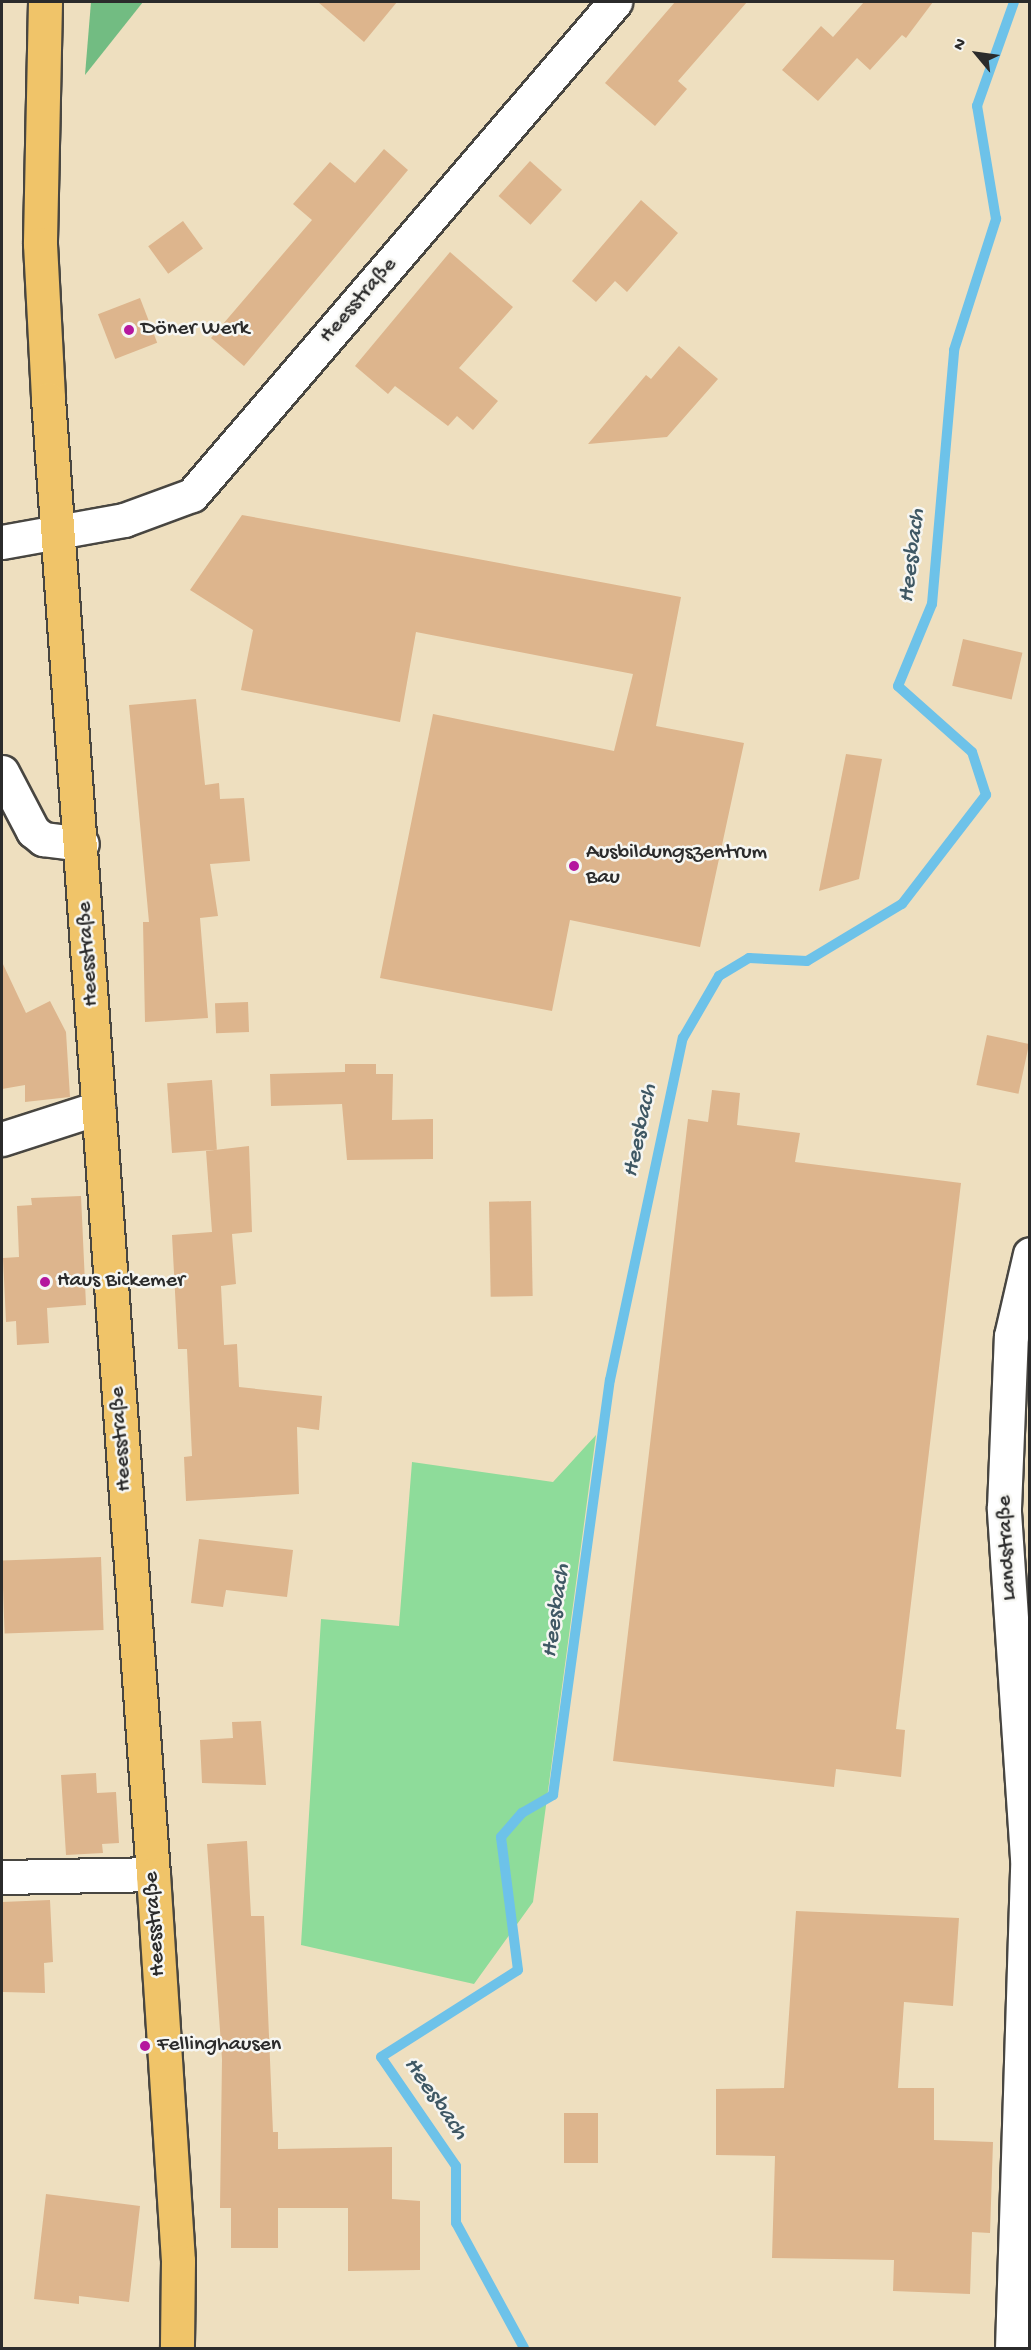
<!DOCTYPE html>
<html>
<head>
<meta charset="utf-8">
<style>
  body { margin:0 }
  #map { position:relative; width:1031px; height:2350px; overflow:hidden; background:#eedfbf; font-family:"Gochi Hand",sans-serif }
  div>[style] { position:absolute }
  .green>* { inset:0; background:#8edc9a }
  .forest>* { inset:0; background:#72bc82 }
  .stream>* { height:10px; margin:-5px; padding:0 5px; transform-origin:5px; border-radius:5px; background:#6dc2e9 }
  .building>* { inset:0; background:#ddb58d; transform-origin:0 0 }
  .roads { filter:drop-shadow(2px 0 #484641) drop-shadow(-2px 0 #484641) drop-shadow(0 2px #484641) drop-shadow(0 -2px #484641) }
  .minor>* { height:33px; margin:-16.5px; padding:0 16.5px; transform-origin:16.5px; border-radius:16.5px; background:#fff }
  .major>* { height:33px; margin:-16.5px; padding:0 16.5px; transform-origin:16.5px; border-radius:16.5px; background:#f0c469 }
  .dots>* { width:16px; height:16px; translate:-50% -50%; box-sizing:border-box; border:3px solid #f6f6f2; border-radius:50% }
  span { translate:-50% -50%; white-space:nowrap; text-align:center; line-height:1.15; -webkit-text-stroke:5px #f6f6f2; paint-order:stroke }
  .street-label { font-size:22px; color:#2b2b2b }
  .poi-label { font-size:22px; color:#2b2b2b }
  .left { translate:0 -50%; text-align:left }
  .water-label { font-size:24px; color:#3f5864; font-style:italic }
  .frame { position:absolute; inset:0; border:3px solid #2b2b2b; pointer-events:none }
  .north { position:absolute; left:947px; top:24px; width:60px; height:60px; -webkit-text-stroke:4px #f6f6f2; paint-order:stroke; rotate:299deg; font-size:16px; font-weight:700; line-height:24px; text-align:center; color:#2b2b2b }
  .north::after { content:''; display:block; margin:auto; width:21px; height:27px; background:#2b2b2b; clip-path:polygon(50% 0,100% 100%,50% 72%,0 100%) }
</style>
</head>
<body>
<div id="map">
  <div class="green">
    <i style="clip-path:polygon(596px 1435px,533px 1902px,474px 1984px,301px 1945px,321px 1619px,399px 1626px,412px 1462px,553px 1482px)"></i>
  </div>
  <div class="forest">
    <i style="clip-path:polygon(91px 2px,143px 2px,85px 75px)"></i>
  </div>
  <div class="stream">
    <i style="left:524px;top:2348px;width:142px;rotate:-118.5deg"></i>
    <i style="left:456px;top:2223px;width:57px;rotate:-90deg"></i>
    <i style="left:456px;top:2166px;width:132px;rotate:-124.5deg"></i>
    <i style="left:381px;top:2057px;width:162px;rotate:-32.4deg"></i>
    <i style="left:518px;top:1970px;width:134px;rotate:-97.3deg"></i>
    <i style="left:501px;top:1837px;width:32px;rotate:-49deg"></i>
    <i style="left:522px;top:1813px;width:36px;rotate:-30deg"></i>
    <i style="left:553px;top:1795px;width:419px;rotate:-82.2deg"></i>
    <i style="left:610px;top:1380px;width:350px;rotate:-78deg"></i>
    <i style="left:683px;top:1038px;width:72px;rotate:-59.9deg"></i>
    <i style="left:719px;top:976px;width:35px;rotate:-31deg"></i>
    <i style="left:749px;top:958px;width:58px;rotate:3deg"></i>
    <i style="left:807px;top:961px;width:111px;rotate:-31deg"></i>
    <i style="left:902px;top:904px;width:138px;rotate:-52.4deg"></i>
    <i style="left:986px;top:795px;width:45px;rotate:-108deg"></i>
    <i style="left:972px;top:752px;width:99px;rotate:-138.3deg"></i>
    <i style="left:898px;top:686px;width:89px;rotate:-67.5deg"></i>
    <i style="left:932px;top:604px;width:255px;rotate:-85deg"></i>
    <i style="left:954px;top:350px;width:138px;rotate:-72.2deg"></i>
    <i style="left:996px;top:219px;width:115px;rotate:-99.5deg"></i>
    <i style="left:977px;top:106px;width:110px;rotate:-70.4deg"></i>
  </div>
  <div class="building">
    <i style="clip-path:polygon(318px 2px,397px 2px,364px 42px)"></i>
    <i style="clip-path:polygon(675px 2px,747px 2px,678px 81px,687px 89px,655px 126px,605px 83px)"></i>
    <i style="clip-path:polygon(864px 2px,933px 2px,906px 38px,902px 35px,870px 70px,857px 58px,818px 101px,782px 70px,821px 26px,833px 37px)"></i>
    <i style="clip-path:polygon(384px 149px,408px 170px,244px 366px,211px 338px,312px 220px,293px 204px,330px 162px,355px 183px)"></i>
    <i style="left:530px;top:161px;width:43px;height:47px;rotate:42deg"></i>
    <i style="clip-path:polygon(641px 200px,678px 233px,627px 292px,615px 281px,596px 302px,572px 281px)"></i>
    <i style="left:183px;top:221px;width:34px;height:43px;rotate:54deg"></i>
    <i style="clip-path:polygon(450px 252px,513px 307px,459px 368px,498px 401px,473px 430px,457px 416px,448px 426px,395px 386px,388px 394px,355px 366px)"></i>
    <i style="left:140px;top:298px;width:48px;height:45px;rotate:69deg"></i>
    <i style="clip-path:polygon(679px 346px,718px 379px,667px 437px,588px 444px,646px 375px,651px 379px)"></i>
    <i style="clip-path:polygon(242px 515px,681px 597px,656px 726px,744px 743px,700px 947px,570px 920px,552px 1011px,380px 978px,433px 714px,614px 751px,633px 674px,416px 632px,400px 722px,241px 690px,253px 630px,190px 590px)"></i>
    <i style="left:963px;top:639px;width:61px;height:48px;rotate:13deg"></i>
    <i style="clip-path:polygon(196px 699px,205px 785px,219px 783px,220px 799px,244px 798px,250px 861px,210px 864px,218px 916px,200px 918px,208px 1018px,145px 1022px,143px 922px,149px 922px,129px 705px)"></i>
    <i style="clip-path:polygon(846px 754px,882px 759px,859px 879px,819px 891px)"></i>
    <i style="clip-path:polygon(2px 962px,26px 1013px,50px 1001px,66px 1032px,70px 1097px,25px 1102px,25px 1085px,2px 1089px)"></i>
    <i style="left:248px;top:1002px;width:30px;height:33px;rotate:88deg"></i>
    <i style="left:987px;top:1035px;width:43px;height:51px;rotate:12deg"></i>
    <i style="clip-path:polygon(345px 1064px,376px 1064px,376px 1074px,393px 1074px,392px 1120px,433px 1119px,433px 1159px,347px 1160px,342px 1104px,271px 1106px,270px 1074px,345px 1072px)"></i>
    <i style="left:212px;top:1080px;width:70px;height:45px;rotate:86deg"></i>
    <i style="clip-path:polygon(712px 1090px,740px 1093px,737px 1125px,800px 1133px,795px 1162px,961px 1183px,896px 1729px,905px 1730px,901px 1777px,836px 1769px,834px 1787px,613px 1761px,688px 1119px,708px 1122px)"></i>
    <i style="clip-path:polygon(249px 1146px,252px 1232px,232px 1234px,236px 1284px,221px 1286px,224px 1345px,237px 1344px,239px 1387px,322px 1396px,319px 1430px,297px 1427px,299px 1494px,186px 1501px,184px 1457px,192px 1456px,187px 1349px,178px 1349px,172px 1235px,212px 1232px,206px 1151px)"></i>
    <i style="clip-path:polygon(81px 1196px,86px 1305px,47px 1308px,49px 1343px,17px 1345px,16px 1321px,6px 1322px,3px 1258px,19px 1257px,17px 1206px,32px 1205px,31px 1198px)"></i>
    <i style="left:531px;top:1201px;width:95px;height:42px;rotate:89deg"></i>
    <i style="clip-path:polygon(199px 1539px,293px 1550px,287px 1597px,226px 1590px,223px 1607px,191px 1603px)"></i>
    <i style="left:101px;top:1557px;width:73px;height:99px;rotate:88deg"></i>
    <i style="clip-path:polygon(261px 1721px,266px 1785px,202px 1783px,200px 1740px,233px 1738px,232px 1722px)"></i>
    <i style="clip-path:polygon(96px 1773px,97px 1793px,116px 1792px,119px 1843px,102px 1844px,103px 1853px,66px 1855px,61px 1775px)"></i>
    <i style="clip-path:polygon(247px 1841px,251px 1916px,264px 1916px,273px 2132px,278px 2132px,278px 2149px,392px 2147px,392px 2199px,420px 2201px,420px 2270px,348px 2271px,348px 2208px,278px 2208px,278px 2248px,231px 2248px,231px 2208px,220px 2208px,222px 2059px,207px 1844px)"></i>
    <i style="clip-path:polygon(50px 1900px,53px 1962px,44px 1963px,45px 1993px,2px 1992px,2px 1902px)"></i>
    <i style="clip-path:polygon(796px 1911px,959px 1918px,953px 2006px,904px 2002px,898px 2088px,934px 2088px,934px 2140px,993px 2142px,990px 2233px,972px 2232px,970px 2294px,893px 2291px,894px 2260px,772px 2258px,775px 2156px,716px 2155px,716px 2089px,784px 2088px)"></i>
    <i style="left:564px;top:2113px;width:34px;height:50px"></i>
    <i style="clip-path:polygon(46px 2194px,140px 2206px,129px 2302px,79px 2296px,79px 2304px,34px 2299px)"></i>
  </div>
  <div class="roads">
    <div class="minor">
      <i style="left:2px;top:542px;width:124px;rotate:-10.2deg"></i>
      <i style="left:124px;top:520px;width:72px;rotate:-20.2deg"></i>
      <i style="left:192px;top:495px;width:650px;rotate:-49.37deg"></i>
      <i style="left:2px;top:772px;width:67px;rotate:62.3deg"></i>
      <i style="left:33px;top:831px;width:13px;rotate:39deg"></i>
      <i style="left:43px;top:839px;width:39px;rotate:7deg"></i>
      <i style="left:2px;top:1139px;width:101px;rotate:-17.9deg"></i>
      <i style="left:2px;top:1877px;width:151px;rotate:-1.1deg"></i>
      <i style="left:1012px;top:2348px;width:490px;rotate:-88.2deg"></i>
      <i style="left:1027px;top:1858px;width:351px;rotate:-93.8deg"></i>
      <i style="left:1004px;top:1508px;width:172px;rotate:-87.7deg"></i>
      <i style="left:1011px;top:1336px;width:84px;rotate:-77deg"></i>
    </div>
    <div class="major">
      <i style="left:45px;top:2px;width:242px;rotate:91.2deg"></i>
      <i style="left:40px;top:244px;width:155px;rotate:87deg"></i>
      <i style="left:48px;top:399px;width:1479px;rotate:85.93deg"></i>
      <i style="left:153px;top:1874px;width:388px;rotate:86.3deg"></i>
      <i style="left:178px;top:2261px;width:87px;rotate:90.7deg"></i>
    </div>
  </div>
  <div class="dots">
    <i style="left:129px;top:330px;background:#b5179e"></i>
    <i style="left:574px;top:866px;background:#b5179e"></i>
    <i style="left:45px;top:1282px;background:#b5179e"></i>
    <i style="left:145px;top:2046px;background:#b5179e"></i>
  </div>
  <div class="street-label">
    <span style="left:359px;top:301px;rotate:-49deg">Heesstraße</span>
    <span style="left:89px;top:954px;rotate:-94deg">Heesstraße</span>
    <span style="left:122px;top:1439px;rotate:-94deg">Heesstraße</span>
    <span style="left:1008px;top:1548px;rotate:-93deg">Landstraße</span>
    <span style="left:156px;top:1924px;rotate:-94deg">Heesstraße</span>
  </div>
  <div class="poi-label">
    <span class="left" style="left:141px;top:330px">Döner Werk</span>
    <span class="left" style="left:586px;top:866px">Ausbildungszentrum<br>Bau</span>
    <span class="left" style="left:57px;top:1282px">Haus Bickemer</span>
    <span class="left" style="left:157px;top:2046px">Fellinghausen</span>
  </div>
  <div class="water-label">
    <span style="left:913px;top:556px;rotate:-83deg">Heesbach</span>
    <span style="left:641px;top:1131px;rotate:-78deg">Heesbach</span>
    <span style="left:557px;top:1611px;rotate:-82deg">Heesbach</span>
    <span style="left:435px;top:2099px;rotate:55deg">Heesbach</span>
  </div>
  <div class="frame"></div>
  <div class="north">N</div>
</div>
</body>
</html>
